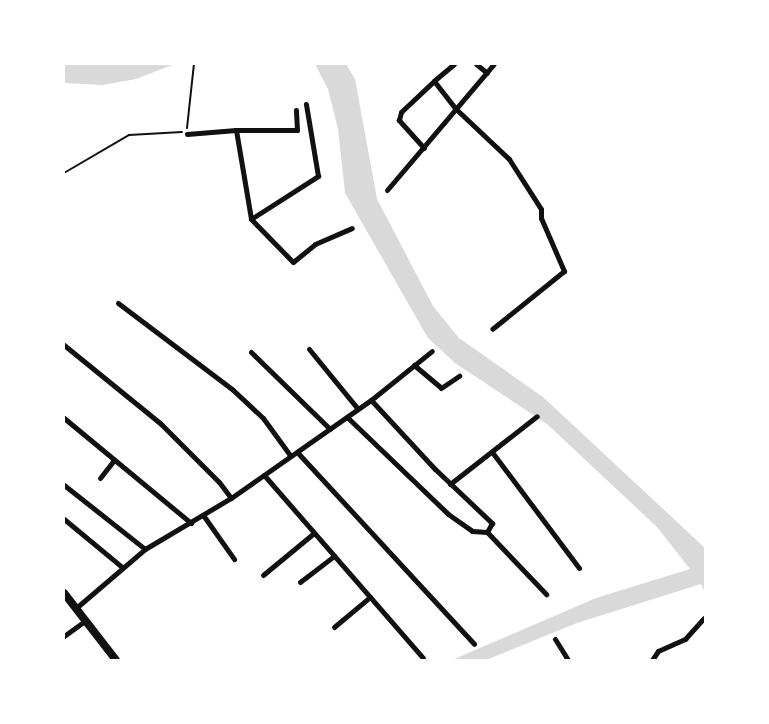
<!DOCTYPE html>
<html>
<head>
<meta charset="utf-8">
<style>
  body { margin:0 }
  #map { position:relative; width:769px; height:724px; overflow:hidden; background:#fff; font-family:Helvetica,sans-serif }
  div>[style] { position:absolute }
  .water>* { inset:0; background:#d9d9d9 }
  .path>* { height:2px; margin:-1px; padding:0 1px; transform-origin:1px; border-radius:1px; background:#111 }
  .minor>* { height:5px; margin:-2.5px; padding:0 2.5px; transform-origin:2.5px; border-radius:2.5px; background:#111 }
  .secondary>* { height:8px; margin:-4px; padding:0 4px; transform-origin:4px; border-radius:4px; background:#111 }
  span { translate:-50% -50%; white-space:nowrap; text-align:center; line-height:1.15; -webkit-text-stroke:4px #fff; paint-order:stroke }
  .frame { position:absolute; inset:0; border:65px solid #fff; pointer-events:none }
</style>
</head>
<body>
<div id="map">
  <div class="water">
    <i style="clip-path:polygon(64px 64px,175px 64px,136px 79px,103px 85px,64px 83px)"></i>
    <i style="clip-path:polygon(315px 64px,346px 64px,355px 79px,377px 199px,433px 306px,459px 338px,543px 397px,705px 548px,705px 593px,701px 584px,577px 623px,486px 660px,452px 660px,596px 598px,690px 569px,657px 527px,547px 424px,455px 363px,428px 338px,345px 193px,338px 129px,328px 89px)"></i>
  </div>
  <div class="path">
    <i style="left:187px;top:128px;width:64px;rotate:-83.8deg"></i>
    <i style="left:64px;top:173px;width:75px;rotate:-30.3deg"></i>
    <i style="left:129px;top:135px;width:53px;rotate:-3.2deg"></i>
  </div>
  <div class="minor">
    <i style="left:454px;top:64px;width:26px;rotate:140deg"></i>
    <i style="left:434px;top:81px;width:36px;rotate:52deg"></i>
    <i style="left:456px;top:109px;width:73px;rotate:43.3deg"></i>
    <i style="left:509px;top:159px;width:59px;rotate:57.4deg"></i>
    <i style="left:541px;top:209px;width:9px;rotate:90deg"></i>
    <i style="left:541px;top:218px;width:58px;rotate:66.5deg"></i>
    <i style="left:564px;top:271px;width:92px;rotate:141.1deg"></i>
    <i style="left:476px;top:64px;width:14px;rotate:39deg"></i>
    <i style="left:236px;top:130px;width:61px"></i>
    <i style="left:297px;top:130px;width:20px;rotate:-93deg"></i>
    <i style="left:187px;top:134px;width:49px;rotate:-4.7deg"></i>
    <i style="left:236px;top:130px;width:90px;rotate:80.4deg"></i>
    <i style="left:251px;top:219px;width:80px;rotate:-32.7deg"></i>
    <i style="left:318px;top:176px;width:73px;rotate:-99.5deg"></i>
    <i style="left:424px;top:148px;width:38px;rotate:-132deg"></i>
    <i style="left:399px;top:120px;width:8px;rotate:-76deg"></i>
    <i style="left:401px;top:112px;width:45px;rotate:-43.2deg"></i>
    <i style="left:387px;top:190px;width:165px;rotate:-49.7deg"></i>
    <i style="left:251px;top:219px;width:60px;rotate:45.7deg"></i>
    <i style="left:293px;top:262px;width:28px;rotate:-39deg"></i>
    <i style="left:315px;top:244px;width:40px;rotate:-23.4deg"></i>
    <i style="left:118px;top:303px;width:144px;rotate:37.1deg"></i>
    <i style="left:233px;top:390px;width:41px;rotate:43deg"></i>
    <i style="left:263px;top:418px;width:46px;rotate:53.9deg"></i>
    <i style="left:64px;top:345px;width:124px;rotate:39.1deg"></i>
    <i style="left:160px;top:423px;width:83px;rotate:45deg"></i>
    <i style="left:219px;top:482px;width:20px;rotate:53deg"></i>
    <i style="left:309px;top:349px;width:77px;rotate:50.8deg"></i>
    <i style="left:251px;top:352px;width:110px;rotate:44.3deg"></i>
    <i style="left:414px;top:365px;width:35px;rotate:40deg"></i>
    <i style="left:441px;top:388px;width:22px;rotate:-34deg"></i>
    <i style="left:371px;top:400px;width:94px;rotate:47.2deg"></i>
    <i style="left:435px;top:469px;width:79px;rotate:43.5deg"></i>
    <i style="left:492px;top:523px;width:10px;rotate:119deg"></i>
    <i style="left:487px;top:532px;width:86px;rotate:46.4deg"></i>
    <i style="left:347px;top:417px;width:140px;rotate:43.8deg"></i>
    <i style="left:448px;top:514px;width:29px;rotate:35deg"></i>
    <i style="left:472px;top:531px;width:15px;rotate:4deg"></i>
    <i style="left:64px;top:418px;width:165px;rotate:39.6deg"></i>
    <i style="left:297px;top:452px;width:261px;rotate:47.3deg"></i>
    <i style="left:492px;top:452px;width:145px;rotate:53.1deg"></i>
    <i style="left:264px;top:475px;width:242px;rotate:49deg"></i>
    <i style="left:100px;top:478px;width:23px;rotate:-52deg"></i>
    <i style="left:450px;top:484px;width:110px;rotate:-38deg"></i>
    <i style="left:64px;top:485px;width:103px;rotate:38.3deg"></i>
    <i style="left:203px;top:515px;width:54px;rotate:54.8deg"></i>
    <i style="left:64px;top:519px;width:75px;rotate:39.6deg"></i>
    <i style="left:263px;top:575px;width:66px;rotate:-39.5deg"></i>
    <i style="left:300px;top:582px;width:43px;rotate:-37.4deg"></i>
    <i style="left:76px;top:608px;width:91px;rotate:-40.5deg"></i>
    <i style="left:145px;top:549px;width:100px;rotate:-30.7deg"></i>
    <i style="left:231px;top:498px;width:171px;rotate:-35deg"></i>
    <i style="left:371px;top:400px;width:78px;rotate:-38.8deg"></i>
    <i style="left:334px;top:627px;width:47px;rotate:-39.8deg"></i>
    <i style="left:64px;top:636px;width:26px;rotate:-36deg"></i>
    <i style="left:555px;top:639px;width:25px;rotate:58deg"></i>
    <i style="left:652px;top:660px;width:11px;rotate:-56deg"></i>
    <i style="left:658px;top:651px;width:30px;rotate:-24deg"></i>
    <i style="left:685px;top:639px;width:28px;rotate:-48deg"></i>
  </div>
  <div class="secondary">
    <i style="left:64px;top:593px;width:85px;rotate:52.2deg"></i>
  </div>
  <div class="frame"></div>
</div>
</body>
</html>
